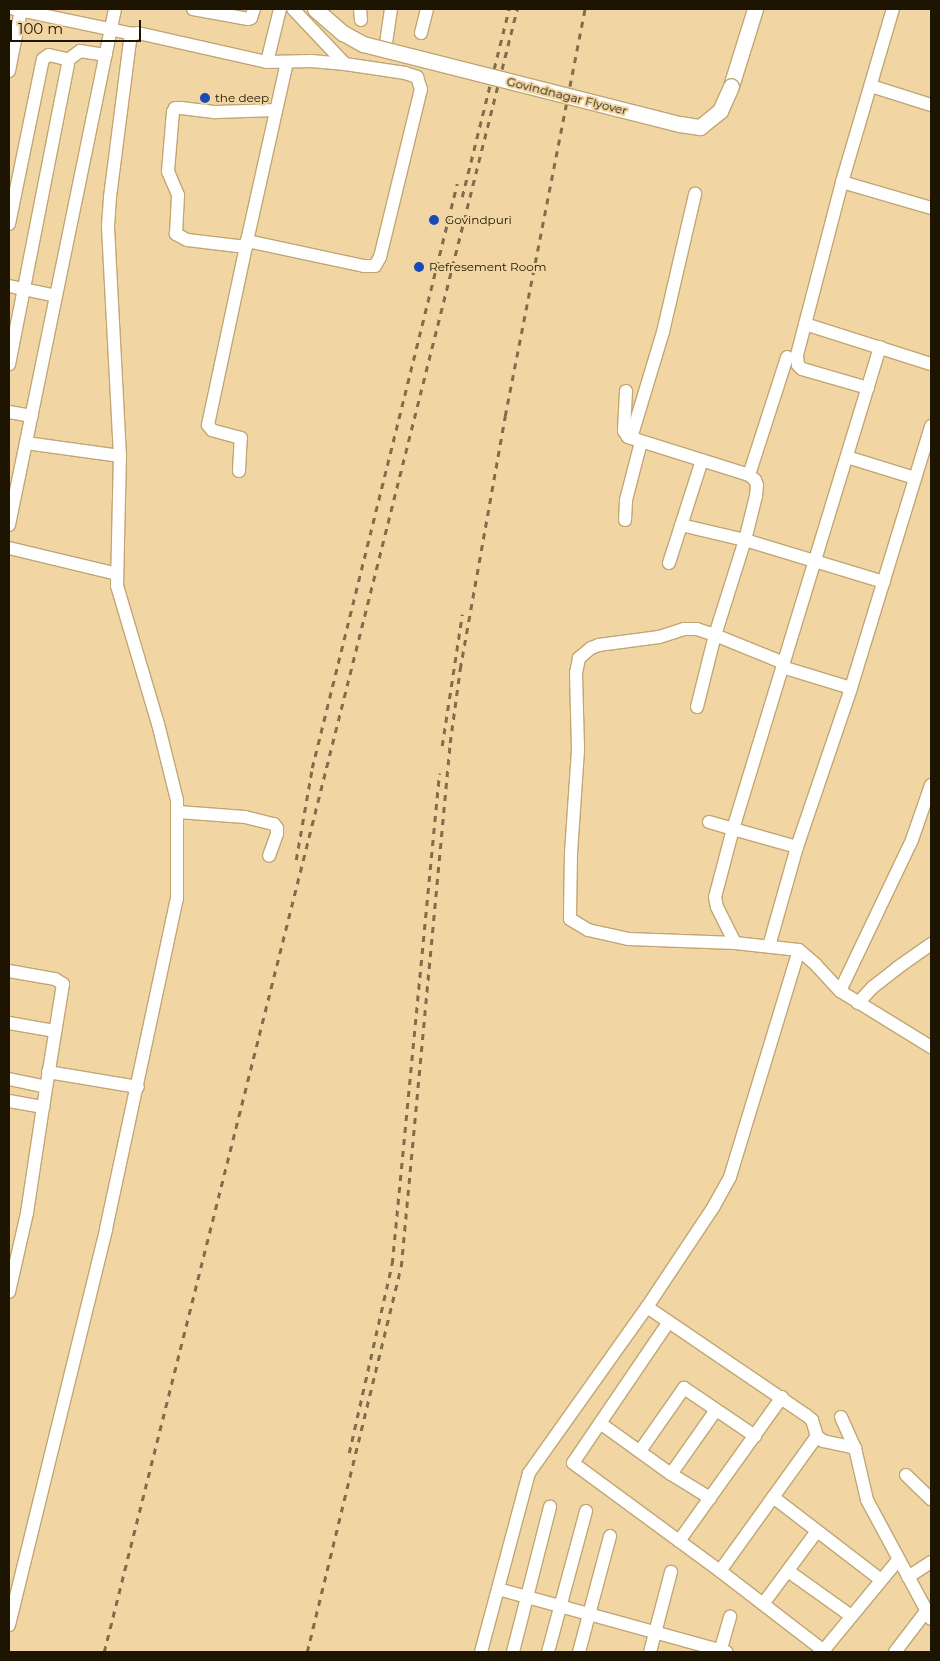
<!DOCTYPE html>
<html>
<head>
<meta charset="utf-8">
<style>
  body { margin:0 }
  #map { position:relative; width:940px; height:1661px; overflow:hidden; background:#f1d5a2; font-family:Montserrat,sans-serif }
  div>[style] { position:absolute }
  .roads { filter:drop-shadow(1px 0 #c1a674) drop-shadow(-1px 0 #c1a674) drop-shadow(0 1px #c1a674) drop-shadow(0 -1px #c1a674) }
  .minor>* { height:12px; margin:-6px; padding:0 6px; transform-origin:6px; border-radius:6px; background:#fff }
  .major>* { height:15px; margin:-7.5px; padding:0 7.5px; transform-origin:7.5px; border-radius:7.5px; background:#fff }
  .rail>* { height:2.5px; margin-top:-1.25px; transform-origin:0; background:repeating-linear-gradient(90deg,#806d4c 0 6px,transparent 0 12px) }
  .bridges { filter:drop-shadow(1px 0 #c1a674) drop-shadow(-1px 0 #c1a674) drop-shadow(0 1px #c1a674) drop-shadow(0 -1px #c1a674) }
  .major-bridge>* { height:15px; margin:-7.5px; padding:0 7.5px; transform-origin:7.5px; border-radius:7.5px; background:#fff }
  .dots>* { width:14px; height:14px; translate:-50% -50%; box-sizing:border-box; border:2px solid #f1d5a2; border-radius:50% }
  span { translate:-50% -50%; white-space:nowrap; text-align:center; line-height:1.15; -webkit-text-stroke:4px #f1d5a2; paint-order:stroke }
  .street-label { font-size:12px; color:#1e1402 }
  .poi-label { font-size:12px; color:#1e1402 }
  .left { translate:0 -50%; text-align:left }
  .frame { position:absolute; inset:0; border:10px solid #1e1402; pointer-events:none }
  .scale { position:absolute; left:10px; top:20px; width:131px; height:22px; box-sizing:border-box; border:2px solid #1e1402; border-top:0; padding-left:6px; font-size:15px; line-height:18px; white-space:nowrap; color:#1e1402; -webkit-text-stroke:4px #f1d5a2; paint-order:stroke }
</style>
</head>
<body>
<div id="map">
  <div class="roads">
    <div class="minor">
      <i style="left:14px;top:9px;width:122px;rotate:11.9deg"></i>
      <i style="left:193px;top:9px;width:56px;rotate:10.3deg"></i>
      <i style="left:248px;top:19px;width:3px;rotate:-18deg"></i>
      <i style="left:251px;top:18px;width:9px;rotate:-72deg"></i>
      <i style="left:293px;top:9px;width:76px;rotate:46.6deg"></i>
      <i style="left:360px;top:9px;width:11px;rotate:85deg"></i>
      <i style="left:421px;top:33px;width:25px;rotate:-76deg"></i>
      <i style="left:385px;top:50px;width:41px;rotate:-81.7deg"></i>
      <i style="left:68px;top:60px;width:15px;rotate:-37deg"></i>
      <i style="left:80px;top:51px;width:26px;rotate:9deg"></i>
      <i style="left:267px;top:62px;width:55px;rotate:-76.2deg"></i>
      <i style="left:9px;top:71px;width:62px;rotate:-78.9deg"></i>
      <i style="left:871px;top:86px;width:63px;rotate:17.6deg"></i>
      <i style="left:842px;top:182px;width:93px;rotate:16.3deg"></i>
      <i style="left:9px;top:224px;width:168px;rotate:-78.4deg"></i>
      <i style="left:43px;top:59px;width:7px;rotate:-34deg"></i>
      <i style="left:49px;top:55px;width:18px;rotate:13deg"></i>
      <i style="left:67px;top:59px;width:5px;rotate:79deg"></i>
      <i style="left:68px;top:64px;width:306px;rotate:101.1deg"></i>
      <i style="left:246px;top:247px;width:59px;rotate:-173.2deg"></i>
      <i style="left:187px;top:240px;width:13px;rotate:-151deg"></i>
      <i style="left:176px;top:234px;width:39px;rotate:-87deg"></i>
      <i style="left:178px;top:195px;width:26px;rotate:-113deg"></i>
      <i style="left:168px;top:171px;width:59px;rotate:-85.2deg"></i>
      <i style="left:173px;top:112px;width:4px;rotate:-63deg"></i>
      <i style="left:175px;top:108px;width:6px"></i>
      <i style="left:181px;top:108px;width:35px;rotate:7deg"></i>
      <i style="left:216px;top:112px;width:60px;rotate:-1.9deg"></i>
      <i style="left:9px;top:286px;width:48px;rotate:12deg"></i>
      <i style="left:805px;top:324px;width:132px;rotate:17.6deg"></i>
      <i style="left:868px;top:388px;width:69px;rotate:-163.9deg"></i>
      <i style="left:802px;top:369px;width:6px;rotate:-135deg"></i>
      <i style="left:798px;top:365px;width:10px;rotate:-96deg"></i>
      <i style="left:797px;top:355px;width:179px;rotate:-75.4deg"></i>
      <i style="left:842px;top:182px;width:180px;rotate:-73.6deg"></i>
      <i style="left:626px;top:391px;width:40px;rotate:92.9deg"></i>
      <i style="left:624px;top:431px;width:7px;rotate:56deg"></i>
      <i style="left:628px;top:437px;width:127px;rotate:17.4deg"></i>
      <i style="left:749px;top:475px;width:8px;rotate:40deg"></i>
      <i style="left:755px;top:480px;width:5px;rotate:68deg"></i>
      <i style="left:757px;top:485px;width:11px;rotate:95deg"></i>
      <i style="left:756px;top:496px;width:45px;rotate:104deg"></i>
      <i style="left:745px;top:540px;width:100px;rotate:107.5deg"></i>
      <i style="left:715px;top:635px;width:74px;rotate:22.1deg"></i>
      <i style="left:9px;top:412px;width:23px;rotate:10deg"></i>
      <i style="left:631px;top:438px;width:111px;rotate:-73.2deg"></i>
      <i style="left:663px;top:332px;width:142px;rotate:-76.9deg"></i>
      <i style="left:26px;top:443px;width:95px;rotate:7.9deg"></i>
      <i style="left:847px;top:457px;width:71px;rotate:17.2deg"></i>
      <i style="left:239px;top:471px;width:33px;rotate:-87deg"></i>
      <i style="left:241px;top:438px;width:30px;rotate:-165deg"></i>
      <i style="left:212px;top:430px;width:6px;rotate:-129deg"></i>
      <i style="left:208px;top:425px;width:188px;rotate:-78deg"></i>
      <i style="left:749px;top:475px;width:124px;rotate:-72.1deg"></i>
      <i style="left:625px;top:520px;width:20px;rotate:-87deg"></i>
      <i style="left:626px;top:500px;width:60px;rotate:-75.5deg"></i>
      <i style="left:9px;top:525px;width:527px;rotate:-78.39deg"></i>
      <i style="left:681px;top:525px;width:66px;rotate:13.2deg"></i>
      <i style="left:745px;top:540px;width:145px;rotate:16.8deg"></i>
      <i style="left:9px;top:548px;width:111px;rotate:13.5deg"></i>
      <i style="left:669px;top:563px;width:108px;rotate:-72.2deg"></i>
      <i style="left:782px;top:667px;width:72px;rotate:16.9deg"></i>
      <i style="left:697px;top:707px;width:74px;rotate:-76deg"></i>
      <i style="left:715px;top:635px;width:19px;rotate:-162deg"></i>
      <i style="left:697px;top:629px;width:13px;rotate:180deg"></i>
      <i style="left:684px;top:629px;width:26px;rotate:162deg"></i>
      <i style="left:659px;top:637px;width:61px;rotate:172.4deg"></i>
      <i style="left:599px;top:645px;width:9px;rotate:159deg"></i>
      <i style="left:591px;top:648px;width:16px;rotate:140deg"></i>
      <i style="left:579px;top:658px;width:15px;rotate:101deg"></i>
      <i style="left:576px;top:673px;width:77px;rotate:88.5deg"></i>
      <i style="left:578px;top:750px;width:102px;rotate:93.9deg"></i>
      <i style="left:571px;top:852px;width:67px;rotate:90.9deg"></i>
      <i style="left:570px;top:919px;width:21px;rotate:31deg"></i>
      <i style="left:588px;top:930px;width:42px;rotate:12.4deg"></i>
      <i style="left:629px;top:939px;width:106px;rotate:2.2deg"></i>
      <i style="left:735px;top:943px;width:64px;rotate:6.2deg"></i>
      <i style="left:931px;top:785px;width:58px;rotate:109.1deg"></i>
      <i style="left:912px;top:840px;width:167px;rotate:115.5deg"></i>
      <i style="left:840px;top:991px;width:107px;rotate:31.6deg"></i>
      <i style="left:178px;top:812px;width:67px;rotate:4.3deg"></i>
      <i style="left:245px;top:817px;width:30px;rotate:14deg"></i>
      <i style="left:274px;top:824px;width:5px;rotate:53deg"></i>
      <i style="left:277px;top:828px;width:6px;rotate:90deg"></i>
      <i style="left:277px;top:834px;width:23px;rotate:110deg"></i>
      <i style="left:709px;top:822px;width:25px;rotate:16deg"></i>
      <i style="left:733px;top:829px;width:70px;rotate:104.8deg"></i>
      <i style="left:715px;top:897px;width:10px;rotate:79deg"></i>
      <i style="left:717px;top:907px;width:40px;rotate:63.4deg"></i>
      <i style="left:797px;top:847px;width:66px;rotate:-164.3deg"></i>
      <i style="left:733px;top:829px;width:504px;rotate:-73.04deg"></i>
      <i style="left:769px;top:946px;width:103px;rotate:-74.2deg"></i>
      <i style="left:797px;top:847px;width:168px;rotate:-71.2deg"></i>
      <i style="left:851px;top:688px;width:274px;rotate:-73deg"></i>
      <i style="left:9px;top:971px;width:47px;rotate:9.9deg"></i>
      <i style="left:55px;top:979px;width:9px;rotate:32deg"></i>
      <i style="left:63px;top:984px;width:125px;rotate:99.2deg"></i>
      <i style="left:858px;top:1003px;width:22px;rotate:-47deg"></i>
      <i style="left:873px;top:987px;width:31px;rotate:-38deg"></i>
      <i style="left:897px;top:968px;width:42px;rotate:-35.2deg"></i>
      <i style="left:9px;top:1023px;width:47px;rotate:9.9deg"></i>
      <i style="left:48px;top:1072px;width:91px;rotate:9.5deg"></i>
      <i style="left:9px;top:1079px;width:38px;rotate:12deg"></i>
      <i style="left:9px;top:1101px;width:35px;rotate:10deg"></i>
      <i style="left:43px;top:1107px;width:107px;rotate:98.6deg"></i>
      <i style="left:27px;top:1213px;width:81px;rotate:102.8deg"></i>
      <i style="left:647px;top:1307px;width:192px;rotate:34.2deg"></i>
      <i style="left:806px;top:1415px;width:8px;rotate:40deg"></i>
      <i style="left:812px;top:1420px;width:17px;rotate:73deg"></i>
      <i style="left:817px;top:1436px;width:8px;rotate:40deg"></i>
      <i style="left:823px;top:1441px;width:33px;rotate:12deg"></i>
      <i style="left:668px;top:1323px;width:169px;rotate:124.2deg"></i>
      <i style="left:573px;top:1463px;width:182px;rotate:36.3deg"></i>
      <i style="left:720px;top:1571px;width:133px;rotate:37.6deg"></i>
      <i style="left:841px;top:1417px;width:34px;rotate:66deg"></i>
      <i style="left:855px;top:1448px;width:53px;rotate:77deg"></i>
      <i style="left:867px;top:1500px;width:135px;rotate:61.7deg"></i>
      <i style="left:600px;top:1423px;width:87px;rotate:35.7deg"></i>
      <i style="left:671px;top:1474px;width:78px;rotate:-54.9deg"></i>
      <i style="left:640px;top:1451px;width:77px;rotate:-55.1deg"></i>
      <i style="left:684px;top:1388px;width:86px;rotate:34.1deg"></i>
      <i style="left:671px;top:1474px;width:46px;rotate:31.6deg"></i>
      <i style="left:906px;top:1475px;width:35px;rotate:44deg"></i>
      <i style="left:773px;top:1497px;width:135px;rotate:37.5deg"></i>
      <i style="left:679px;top:1541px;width:177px;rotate:-54.4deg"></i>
      <i style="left:720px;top:1571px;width:166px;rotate:-54.3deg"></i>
      <i style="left:788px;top:1571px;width:77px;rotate:35.5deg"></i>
      <i style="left:908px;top:1577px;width:27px;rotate:-33deg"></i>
      <i style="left:498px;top:1589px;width:237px;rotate:15.4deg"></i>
      <i style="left:763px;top:1604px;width:91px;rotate:-53.5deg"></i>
      <i style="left:9px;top:1625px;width:408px;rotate:-76.2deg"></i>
      <i style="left:106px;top:1229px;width:338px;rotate:-77.9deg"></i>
      <i style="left:177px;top:899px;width:99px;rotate:-90deg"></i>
      <i style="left:177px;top:800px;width:78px;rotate:-104deg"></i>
      <i style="left:158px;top:724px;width:144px;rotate:-106.5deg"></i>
      <i style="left:117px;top:586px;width:130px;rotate:-88.7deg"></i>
      <i style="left:120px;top:456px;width:230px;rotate:-93deg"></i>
      <i style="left:108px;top:226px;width:29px;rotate:-86deg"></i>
      <i style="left:110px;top:197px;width:157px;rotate:-82.7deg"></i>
      <i style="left:130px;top:41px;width:8px;rotate:-67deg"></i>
      <i style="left:133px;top:34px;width:5px;rotate:-11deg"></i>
      <i style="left:138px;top:33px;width:132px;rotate:12.7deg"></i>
      <i style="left:267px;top:62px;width:44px;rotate:-1.3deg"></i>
      <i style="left:311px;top:61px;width:34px;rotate:5deg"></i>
      <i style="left:345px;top:64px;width:61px;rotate:8.5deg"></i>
      <i style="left:405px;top:73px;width:13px;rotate:18deg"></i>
      <i style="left:417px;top:77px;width:13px;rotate:72deg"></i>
      <i style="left:421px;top:89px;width:173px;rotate:103.7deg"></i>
      <i style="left:380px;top:257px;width:10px;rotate:119deg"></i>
      <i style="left:375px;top:266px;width:11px;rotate:180deg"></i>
      <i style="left:364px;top:266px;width:120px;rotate:-167.9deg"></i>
      <i style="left:247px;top:241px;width:183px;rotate:-77.4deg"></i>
      <i style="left:823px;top:1651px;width:118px;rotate:-50.5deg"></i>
      <i style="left:481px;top:1652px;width:185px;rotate:-75deg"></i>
      <i style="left:529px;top:1473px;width:204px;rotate:-54.6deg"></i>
      <i style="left:647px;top:1307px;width:121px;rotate:-56.4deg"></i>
      <i style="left:714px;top:1206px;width:33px;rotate:-61deg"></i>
      <i style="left:730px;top:1177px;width:237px;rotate:-73.1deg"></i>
      <i style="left:799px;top:950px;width:23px;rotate:41deg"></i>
      <i style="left:816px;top:965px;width:35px;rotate:47deg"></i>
      <i style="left:513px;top:1652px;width:150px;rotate:-75.7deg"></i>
      <i style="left:548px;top:1652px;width:146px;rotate:-74.9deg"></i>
      <i style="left:579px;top:1652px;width:120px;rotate:-75deg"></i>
      <i style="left:650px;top:1652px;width:83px;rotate:-75.3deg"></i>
      <i style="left:720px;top:1652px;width:37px;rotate:-74deg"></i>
      <i style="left:895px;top:1652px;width:53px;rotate:-52.7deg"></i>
    </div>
    <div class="major">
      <i style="left:731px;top:86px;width:81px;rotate:-72.7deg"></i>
    </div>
  </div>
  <div class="rail">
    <i style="left:462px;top:197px;width:194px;rotate:-76deg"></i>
    <i style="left:442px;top:746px;width:133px;rotate:-81.3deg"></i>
    <i style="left:296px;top:860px;width:93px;rotate:-80.1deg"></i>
    <i style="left:312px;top:768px;width:602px;rotate:-76.06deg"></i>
    <i style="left:349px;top:1453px;width:194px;rotate:-77.2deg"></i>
    <i style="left:392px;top:1264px;width:493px;rotate:-84.5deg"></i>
    <i style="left:104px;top:1652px;width:1694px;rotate:-75.89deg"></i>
    <i style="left:307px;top:1652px;width:396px;rotate:-76.3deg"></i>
    <i style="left:401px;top:1267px;width:526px;rotate:-84.66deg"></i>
    <i style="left:450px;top:743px;width:75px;rotate:-82.3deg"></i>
    <i style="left:460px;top:669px;width:257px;rotate:-79.9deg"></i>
    <i style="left:505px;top:416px;width:415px;rotate:-78.9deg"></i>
  </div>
  <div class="bridges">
    <div class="major-bridge">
      <i style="left:315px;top:9px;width:37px;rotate:41deg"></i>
      <i style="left:343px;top:33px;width:23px;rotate:29deg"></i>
      <i style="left:363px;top:44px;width:327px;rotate:14.2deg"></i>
      <i style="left:680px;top:124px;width:20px;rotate:9deg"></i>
      <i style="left:700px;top:127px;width:26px;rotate:-39deg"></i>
      <i style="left:720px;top:111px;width:27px;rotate:-66deg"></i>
    </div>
  </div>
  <div class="dots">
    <i style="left:205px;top:98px;background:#174bb7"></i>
    <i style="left:434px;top:220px;background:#174bb7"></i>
    <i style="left:419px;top:267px;background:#174bb7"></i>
  </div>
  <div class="street-label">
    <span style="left:567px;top:96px;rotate:14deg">Govindnagar Flyover</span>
  </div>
  <div class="poi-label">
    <span class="left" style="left:215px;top:98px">the deep</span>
    <span class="left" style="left:445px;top:220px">Govindpuri</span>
    <span class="left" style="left:429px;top:267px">Refresement Room</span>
  </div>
  <div class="frame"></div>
  <div class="scale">100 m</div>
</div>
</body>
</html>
